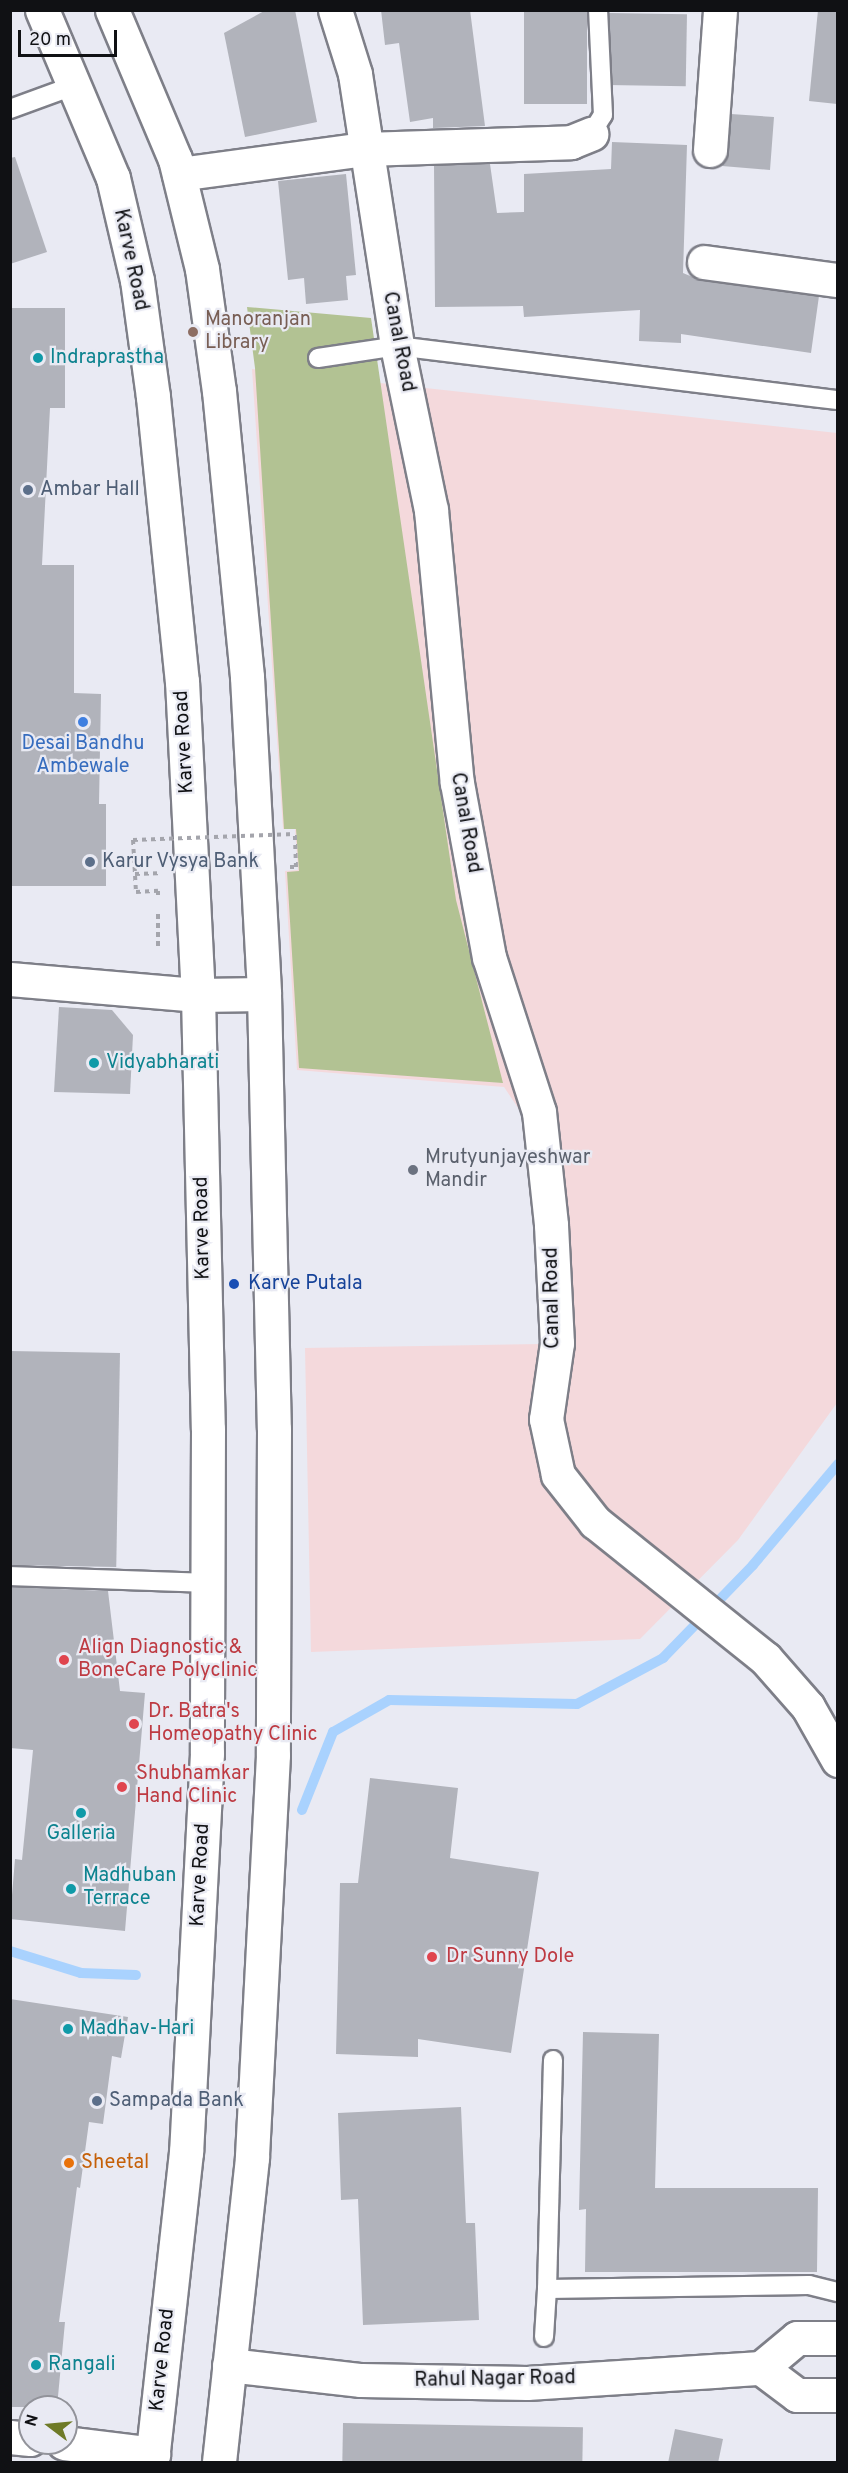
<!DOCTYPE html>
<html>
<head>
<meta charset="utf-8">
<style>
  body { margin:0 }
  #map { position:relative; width:848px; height:2473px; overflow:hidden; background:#e9eaf3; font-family:Overpass,sans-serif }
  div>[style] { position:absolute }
  .industrial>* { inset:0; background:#f4d9dc }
  .green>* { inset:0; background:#b2c293 }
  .stream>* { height:10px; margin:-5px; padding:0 5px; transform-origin:5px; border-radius:5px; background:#a9d2fe }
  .building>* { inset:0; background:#b1b3bb; transform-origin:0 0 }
  .path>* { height:4px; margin-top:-2px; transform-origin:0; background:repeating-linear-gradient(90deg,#a4a5ac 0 4.5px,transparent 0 9px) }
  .roads { filter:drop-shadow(2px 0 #7e7f88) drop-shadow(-2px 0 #7e7f88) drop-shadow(0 2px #7e7f88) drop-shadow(0 -2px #7e7f88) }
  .service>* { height:18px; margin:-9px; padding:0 9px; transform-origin:9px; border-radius:9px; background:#fff }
  .minor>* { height:33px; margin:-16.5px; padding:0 16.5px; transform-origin:16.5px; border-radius:16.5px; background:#fff }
  .tertiary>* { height:33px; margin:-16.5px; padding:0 16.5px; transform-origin:16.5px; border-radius:16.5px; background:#fff }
  .primary>* { height:33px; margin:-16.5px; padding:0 16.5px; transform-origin:16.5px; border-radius:16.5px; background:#fff }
  .path-bridge>* { height:4px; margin-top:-2px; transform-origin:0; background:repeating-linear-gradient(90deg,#a4a5ac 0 4.5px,transparent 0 9px) }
  .dots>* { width:16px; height:16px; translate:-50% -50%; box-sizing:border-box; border:3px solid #e9eaf3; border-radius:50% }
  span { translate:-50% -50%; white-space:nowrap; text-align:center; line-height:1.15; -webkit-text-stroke:4.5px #e9eaf3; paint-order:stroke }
  .street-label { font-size:20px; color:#101114 }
  .education-label { font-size:20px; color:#785e54 }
  .left { translate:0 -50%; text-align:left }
  .culture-label { font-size:20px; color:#0d838f }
  .service-label { font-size:20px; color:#4e5e75 }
  .shop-label { font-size:20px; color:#366cbe }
  .worship-label { font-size:20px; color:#5b616d }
  .transit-label { font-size:20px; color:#164399 }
  .health-label { font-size:20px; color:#be3a42 }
  .food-label { font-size:20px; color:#c56008 }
  .frame { position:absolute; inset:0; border:12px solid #101114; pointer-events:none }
  .north { position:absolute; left:18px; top:2395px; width:60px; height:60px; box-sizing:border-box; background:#e9eaf3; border:2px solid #92939a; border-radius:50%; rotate:286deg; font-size:16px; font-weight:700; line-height:24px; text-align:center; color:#101114 }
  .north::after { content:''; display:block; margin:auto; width:21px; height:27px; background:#6e7a27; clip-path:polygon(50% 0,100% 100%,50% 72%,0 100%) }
  .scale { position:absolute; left:18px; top:30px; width:99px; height:27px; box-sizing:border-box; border:3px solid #101114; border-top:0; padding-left:8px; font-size:18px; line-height:21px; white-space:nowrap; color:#101114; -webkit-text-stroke:4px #e9eaf3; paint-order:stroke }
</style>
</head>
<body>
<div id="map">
  <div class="industrial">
    <i style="clip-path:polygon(252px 369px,837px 433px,837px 1403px,738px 1540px,640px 1639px,311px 1652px,305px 1348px,543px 1344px,540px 1225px,522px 1114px,504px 1087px,297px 1070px,285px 871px,298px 870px,295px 829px,283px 829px)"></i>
  </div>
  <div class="green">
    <i style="clip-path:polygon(247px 307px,371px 318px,456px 900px,503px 1083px,299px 1068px,287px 872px,299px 871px,296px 829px,284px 829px,255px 368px)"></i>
  </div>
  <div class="stream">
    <i style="left:302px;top:1810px;width:84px;rotate:-68.3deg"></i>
    <i style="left:333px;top:1732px;width:64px;rotate:-29.7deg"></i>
    <i style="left:389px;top:1700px;width:188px;rotate:1.2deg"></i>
    <i style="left:577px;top:1704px;width:98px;rotate:-28.1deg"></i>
    <i style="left:663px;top:1658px;width:129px;rotate:-45.9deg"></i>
    <i style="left:753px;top:1565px;width:132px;rotate:-49.9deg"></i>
    <i style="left:10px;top:1951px;width:74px;rotate:17.2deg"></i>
    <i style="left:81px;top:1973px;width:55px;rotate:2.1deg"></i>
  </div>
  <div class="building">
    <i style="clip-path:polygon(266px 10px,295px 10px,317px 122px,245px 137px,224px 33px)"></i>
    <i style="clip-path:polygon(381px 10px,470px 10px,485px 126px,433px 128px,433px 118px,410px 122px,399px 43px,385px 45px)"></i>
    <i style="left:524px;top:10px;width:63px;height:94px"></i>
    <i style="clip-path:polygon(818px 10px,837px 10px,837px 104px,809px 101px)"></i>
    <i style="left:609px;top:13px;width:78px;height:72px;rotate:1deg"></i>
    <i style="clip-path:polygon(731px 114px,774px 117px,770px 170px,722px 166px,729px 151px)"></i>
    <i style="clip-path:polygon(612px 142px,687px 145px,683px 273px,702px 281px,819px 296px,811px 353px,681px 334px,681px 343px,639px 341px,640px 310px,524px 317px,523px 306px,435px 307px,434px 165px,490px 164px,497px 213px,524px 212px,524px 174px,611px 169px)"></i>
    <i style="clip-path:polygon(15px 157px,47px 252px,10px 264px,10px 158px)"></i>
    <i style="clip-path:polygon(346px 174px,356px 275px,346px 276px,348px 300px,306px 304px,304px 278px,288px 280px,278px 181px)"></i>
    <i style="clip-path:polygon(10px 308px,65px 308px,65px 408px,50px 408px,42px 565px,74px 565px,74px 693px,101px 694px,99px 804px,106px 804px,106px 886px,10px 886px)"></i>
    <i style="clip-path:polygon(59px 1007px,112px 1010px,133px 1035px,130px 1094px,54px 1092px)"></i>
    <i style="left:10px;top:1351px;width:110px;height:214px;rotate:1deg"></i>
    <i style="clip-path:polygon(10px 1587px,108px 1591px,120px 1691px,145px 1693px,125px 1931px,10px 1919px,15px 1859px,22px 1860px,33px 1750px,10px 1748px)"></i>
    <i style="clip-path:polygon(370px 1778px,458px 1788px,450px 1858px,539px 1872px,511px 2053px,418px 2039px,418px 2057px,336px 2054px,340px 1883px,358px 1883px)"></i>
    <i style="clip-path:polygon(10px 1999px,128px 2017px,121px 2058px,112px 2056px,103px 2124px,89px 2122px,80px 2188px,77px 2187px,59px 2322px,65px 2322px,57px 2407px,10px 2407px)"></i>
    <i style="clip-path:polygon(583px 2032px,659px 2034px,655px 2188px,818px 2188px,817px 2272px,585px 2272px,586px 2209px,579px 2210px)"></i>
    <i style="clip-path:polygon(461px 2107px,466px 2223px,475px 2223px,479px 2320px,363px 2325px,358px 2199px,341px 2200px,338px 2113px)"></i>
    <i style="left:343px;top:2423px;width:240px;height:40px;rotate:1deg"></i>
    <i style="clip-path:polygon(675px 2429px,723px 2439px,718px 2463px,668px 2463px)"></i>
  </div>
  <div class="path">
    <i style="left:133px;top:840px;width:52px;rotate:86.7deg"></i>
    <i style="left:136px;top:892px;width:22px;rotate:-3deg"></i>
    <i style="left:158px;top:891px;width:4px;rotate:90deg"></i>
    <i style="left:290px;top:867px;width:6px"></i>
    <i style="left:296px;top:867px;width:33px;rotate:-92deg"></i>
    <i style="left:135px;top:874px;width:23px;rotate:-2deg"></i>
    <i style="left:158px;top:914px;width:34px;rotate:90deg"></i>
  </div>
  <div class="roads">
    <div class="service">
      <i style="left:10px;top:109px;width:67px;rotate:-20.1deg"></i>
      <i style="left:591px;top:134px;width:22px;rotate:-58deg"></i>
      <i style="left:603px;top:115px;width:105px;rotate:-92.7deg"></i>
      <i style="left:318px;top:358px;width:80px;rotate:-8.6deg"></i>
      <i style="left:397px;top:346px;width:444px;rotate:7deg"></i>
      <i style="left:10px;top:1576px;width:198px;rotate:2deg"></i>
      <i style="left:553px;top:2060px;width:229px;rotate:91.5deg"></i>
      <i style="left:547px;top:2289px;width:262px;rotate:-0.9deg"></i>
      <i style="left:809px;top:2285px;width:30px;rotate:14deg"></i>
      <i style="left:544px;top:2337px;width:48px;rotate:-86.4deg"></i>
    </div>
    <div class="minor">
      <i style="left:710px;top:150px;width:140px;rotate:-85.9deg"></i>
      <i style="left:179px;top:174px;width:188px;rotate:-7.7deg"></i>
      <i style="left:365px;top:149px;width:206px;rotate:-1.9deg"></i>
      <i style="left:571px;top:142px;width:22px;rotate:-22deg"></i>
      <i style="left:704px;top:262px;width:135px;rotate:7.7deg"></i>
      <i style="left:10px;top:2437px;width:20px;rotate:6deg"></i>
      <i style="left:64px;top:2443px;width:90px;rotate:7deg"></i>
    </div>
    <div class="tertiary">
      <i style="left:335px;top:10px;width:67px;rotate:72.6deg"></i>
      <i style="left:355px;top:74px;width:275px;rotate:81.2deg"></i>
      <i style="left:397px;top:346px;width:167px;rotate:78.3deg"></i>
      <i style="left:431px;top:510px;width:274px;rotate:84.6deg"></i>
      <i style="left:457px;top:783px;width:177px;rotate:79.6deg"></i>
      <i style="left:489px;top:957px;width:163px;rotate:72.1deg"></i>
      <i style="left:539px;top:1112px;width:114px;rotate:83.9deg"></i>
      <i style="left:551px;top:1225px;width:118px;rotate:87.1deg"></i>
      <i style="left:557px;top:1343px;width:77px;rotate:98.2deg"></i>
      <i style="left:546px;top:1419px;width:57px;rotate:77.9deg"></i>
      <i style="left:558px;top:1475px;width:60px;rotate:51.8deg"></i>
      <i style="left:595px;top:1522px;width:218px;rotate:38.7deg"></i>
      <i style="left:765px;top:1658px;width:65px;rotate:48.7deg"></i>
      <i style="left:808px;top:1707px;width:61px;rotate:60.5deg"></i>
      <i style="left:10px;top:979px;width:189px;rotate:4.9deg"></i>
      <i style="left:198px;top:995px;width:66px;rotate:-0.9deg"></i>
      <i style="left:229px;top:2365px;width:133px;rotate:6.5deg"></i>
      <i style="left:361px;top:2380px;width:166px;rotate:1deg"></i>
      <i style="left:527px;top:2383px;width:234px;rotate:-3.7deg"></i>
      <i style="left:761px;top:2368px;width:47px;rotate:-39.8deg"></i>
      <i style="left:797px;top:2338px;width:41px"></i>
      <i style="left:761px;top:2368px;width:45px;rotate:36.9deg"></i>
      <i style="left:797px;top:2395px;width:41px"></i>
    </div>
    <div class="primary">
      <i style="left:42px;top:10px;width:182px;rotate:67.1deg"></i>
      <i style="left:113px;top:178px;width:105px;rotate:76.8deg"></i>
      <i style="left:137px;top:280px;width:118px;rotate:82.2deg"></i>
      <i style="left:153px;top:397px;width:285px;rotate:84.2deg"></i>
      <i style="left:182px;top:681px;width:314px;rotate:87.1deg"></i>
      <i style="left:198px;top:995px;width:434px;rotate:88.7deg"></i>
      <i style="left:208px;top:1429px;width:324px;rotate:90.2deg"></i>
      <i style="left:207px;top:1753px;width:400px;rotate:93deg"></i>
      <i style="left:186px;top:2152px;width:312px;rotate:96.3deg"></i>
      <i style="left:112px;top:10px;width:162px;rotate:67.1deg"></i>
      <i style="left:175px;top:159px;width:113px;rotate:76.2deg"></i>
      <i style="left:202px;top:269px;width:123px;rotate:82.1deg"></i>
      <i style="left:219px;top:391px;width:287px;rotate:84.4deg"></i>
      <i style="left:247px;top:677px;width:317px;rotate:86.9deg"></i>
      <i style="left:264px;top:994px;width:435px;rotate:88.7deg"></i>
      <i style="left:274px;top:1429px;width:326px;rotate:90.2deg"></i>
      <i style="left:273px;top:1755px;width:404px;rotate:93deg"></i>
      <i style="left:252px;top:2158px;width:306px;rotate:96.2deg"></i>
    </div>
  </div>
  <div class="path-bridge">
    <i style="left:133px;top:840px;width:162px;rotate:-2.1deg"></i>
  </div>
  <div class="dots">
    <i style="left:193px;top:332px;background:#8d6e63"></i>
    <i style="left:38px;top:358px;background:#0f9aa8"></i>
    <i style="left:28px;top:490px;background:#5c6f8a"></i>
    <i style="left:83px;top:722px;background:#3f7fe0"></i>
    <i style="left:90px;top:862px;background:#5c6f8a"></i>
    <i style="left:94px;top:1063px;background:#0f9aa8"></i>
    <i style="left:413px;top:1170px;background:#6b7280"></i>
    <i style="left:234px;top:1284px;background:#1a4fb4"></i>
    <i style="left:64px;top:1660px;background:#e0444e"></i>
    <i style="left:134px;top:1724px;background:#e0444e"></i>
    <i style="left:122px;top:1787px;background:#e0444e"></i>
    <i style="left:81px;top:1813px;background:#0f9aa8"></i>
    <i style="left:71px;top:1889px;background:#0f9aa8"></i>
    <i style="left:432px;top:1957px;background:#e0444e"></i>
    <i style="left:68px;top:2029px;background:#0f9aa8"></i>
    <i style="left:97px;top:2101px;background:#5c6f8a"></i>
    <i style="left:69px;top:2163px;background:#e8710a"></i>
    <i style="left:36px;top:2365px;background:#0f9aa8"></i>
  </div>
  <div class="street-label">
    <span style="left:130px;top:260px;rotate:78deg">Karve Road</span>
    <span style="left:398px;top:342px;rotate:79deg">Canal Road</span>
    <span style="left:185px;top:742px;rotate:-93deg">Karve Road</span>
    <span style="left:465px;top:823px;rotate:80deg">Canal Road</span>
    <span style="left:203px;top:1228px;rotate:-91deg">Karve Road</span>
    <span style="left:553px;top:1298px;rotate:-91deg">Canal Road</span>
    <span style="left:201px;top:1875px;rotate:-87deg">Karve Road</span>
    <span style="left:163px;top:2360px;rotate:-84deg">Karve Road</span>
    <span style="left:495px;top:2380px;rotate:-1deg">Rahul Nagar Road</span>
  </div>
  <div class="education-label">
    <span class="left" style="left:205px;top:332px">Manoranjan<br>Library</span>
  </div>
  <div class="culture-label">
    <span class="left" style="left:50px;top:358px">Indraprastha</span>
    <span class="left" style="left:106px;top:1063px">Vidyabharati</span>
    <span style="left:81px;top:1834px">Galleria</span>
    <span class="left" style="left:83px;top:1888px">Madhuban<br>Terrace</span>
    <span class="left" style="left:80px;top:2029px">Madhav-Hari</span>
    <span class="left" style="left:48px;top:2365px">Rangali</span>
  </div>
  <div class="service-label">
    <span class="left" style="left:40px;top:490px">Ambar Hall</span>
    <span class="left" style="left:102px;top:862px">Karur Vysya Bank</span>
    <span class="left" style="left:109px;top:2101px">Sampada Bank</span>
  </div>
  <div class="shop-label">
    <span style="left:83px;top:756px">Desai Bandhu<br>Ambewale</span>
  </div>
  <div class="worship-label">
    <span class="left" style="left:425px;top:1170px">Mrutyunjayeshwar<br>Mandir</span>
  </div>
  <div class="transit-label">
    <span class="left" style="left:248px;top:1284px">Karve Putala</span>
  </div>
  <div class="health-label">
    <span class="left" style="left:78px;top:1660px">Align Diagnostic &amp;<br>BoneCare Polyclinic</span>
    <span class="left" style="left:148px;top:1724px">Dr. Batra's<br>Homeopathy Clinic</span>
    <span class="left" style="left:136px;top:1786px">Shubhamkar<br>Hand Clinic</span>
    <span class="left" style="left:446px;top:1957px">Dr Sunny Dole</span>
  </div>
  <div class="food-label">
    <span class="left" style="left:81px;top:2163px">Sheetal</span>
  </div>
  <div class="frame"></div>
  <div class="north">N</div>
  <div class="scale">20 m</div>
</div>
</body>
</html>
